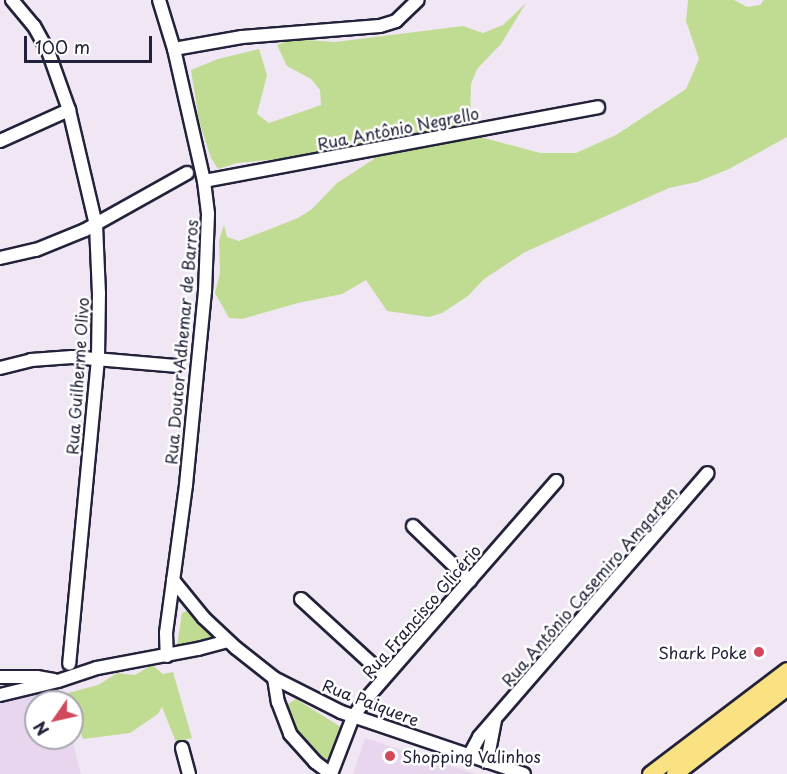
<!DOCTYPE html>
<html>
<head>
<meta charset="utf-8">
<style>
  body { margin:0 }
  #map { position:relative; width:787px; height:774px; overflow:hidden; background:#f1e7f4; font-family:"Playpen Sans",sans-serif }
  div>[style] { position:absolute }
  .built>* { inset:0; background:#e7d6ed }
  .green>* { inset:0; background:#c0dc93 }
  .roads { filter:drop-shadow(2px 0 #22223b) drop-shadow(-2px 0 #22223b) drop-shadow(0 2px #22223b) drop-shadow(0 -2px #22223b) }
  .minor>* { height:12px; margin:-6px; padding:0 6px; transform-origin:6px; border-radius:6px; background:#fff }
  .major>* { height:15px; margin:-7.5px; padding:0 7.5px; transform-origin:7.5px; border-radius:7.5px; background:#fae181 }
  .dots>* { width:16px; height:16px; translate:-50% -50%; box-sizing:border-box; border:3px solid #fff; border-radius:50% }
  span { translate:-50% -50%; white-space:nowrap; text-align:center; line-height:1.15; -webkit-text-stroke:5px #fff; paint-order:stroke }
  .street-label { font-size:16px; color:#22223b }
  .poi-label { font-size:16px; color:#22223b }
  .right { translate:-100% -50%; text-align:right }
  .left { translate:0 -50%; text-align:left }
  .north { position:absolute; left:24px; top:690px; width:60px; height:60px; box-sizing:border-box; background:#fff; border:2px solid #a7a7b1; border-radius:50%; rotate:236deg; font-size:16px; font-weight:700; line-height:24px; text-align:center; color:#22223b }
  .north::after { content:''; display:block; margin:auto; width:21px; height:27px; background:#d1495b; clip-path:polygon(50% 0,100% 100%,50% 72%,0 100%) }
  .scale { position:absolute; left:24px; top:36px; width:128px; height:27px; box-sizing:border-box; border:3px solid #22223b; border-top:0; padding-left:8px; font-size:18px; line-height:21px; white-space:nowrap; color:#22223b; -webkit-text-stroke:4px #fff; paint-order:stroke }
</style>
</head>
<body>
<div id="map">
  <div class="built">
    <i style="clip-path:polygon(59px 689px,63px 702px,36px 702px,36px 738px,72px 738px,81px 774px,0 774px,0 703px)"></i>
    <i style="clip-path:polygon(365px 738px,476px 774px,353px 774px)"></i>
  </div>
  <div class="green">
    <i style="clip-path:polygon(688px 0,734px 0,747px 7px,760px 5px,764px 0,787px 0,787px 137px,729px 169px,697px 182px,669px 188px,525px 252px,484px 279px,468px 296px,442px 313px,429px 317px,387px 311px,366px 280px,342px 294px,298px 303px,242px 319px,229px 318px,215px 293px,220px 273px,219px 240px,224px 225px,227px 237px,239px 241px,298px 218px,312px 209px,337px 183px,374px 159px,374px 145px,361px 143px,330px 154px,237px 163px,218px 169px,211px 158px,199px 121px,191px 70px,218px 59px,259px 49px,267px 75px,257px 114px,269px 123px,321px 105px,320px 90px,311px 79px,287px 66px,277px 45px,293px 39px,335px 42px,463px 26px,483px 33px,503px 25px,526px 3px,501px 44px,477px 69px,471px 84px,470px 125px,477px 136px,540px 153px,576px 153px,616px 135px,686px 89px,699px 59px,686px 21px)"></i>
    <i style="clip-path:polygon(187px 611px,195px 614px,215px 639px,177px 645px,182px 613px)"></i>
    <i style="clip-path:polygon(152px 665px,163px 674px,173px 672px,192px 738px,176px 742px,162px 707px,158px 714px,130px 733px,83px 739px,68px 693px,98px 685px,117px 673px,135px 675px)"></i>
    <i style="clip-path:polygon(296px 699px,341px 727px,329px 760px,314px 755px,295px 733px,285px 706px)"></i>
  </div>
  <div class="roads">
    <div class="minor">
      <i style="left:12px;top:0;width:34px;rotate:50deg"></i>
      <i style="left:34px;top:26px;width:29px;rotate:61deg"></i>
      <i style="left:48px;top:51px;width:63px;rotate:70.4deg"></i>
      <i style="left:69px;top:110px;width:118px;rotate:76.8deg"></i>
      <i style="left:96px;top:225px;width:68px;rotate:87.5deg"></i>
      <i style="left:99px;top:293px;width:66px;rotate:90.9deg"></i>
      <i style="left:98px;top:359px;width:306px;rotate:95.4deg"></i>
      <i style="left:159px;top:0;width:51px;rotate:73deg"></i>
      <i style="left:174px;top:49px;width:135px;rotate:77.2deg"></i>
      <i style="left:204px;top:181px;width:33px;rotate:83deg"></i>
      <i style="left:208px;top:214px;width:77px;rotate:92.2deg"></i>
      <i style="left:205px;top:291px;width:195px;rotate:95.6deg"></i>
      <i style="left:186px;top:485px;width:149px;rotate:97.7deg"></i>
      <i style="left:166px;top:633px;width:23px;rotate:88deg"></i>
      <i style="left:174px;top:49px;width:69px;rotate:-10deg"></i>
      <i style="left:242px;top:37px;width:138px;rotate:-4.6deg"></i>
      <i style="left:380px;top:26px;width:17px;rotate:-17deg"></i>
      <i style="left:396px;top:21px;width:30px;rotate:-44deg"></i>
      <i style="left:0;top:141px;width:76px;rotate:-24.2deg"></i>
      <i style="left:204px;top:181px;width:401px;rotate:-10.6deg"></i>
      <i style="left:0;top:258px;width:37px;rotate:-13deg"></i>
      <i style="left:36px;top:250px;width:53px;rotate:-22.2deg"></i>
      <i style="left:85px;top:230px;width:117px;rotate:-29.2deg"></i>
      <i style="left:0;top:368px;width:32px;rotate:-14deg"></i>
      <i style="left:31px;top:360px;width:41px;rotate:-4.2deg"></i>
      <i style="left:72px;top:357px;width:104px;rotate:4.9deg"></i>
      <i style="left:413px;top:526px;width:79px;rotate:44deg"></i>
      <i style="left:173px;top:580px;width:49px;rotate:50.8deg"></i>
      <i style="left:204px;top:618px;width:44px;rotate:43.2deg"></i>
      <i style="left:236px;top:648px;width:48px;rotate:38.3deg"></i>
      <i style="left:274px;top:678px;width:75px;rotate:26.9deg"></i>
      <i style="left:341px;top:712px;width:193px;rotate:18.7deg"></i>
      <i style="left:301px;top:599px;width:114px;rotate:42.5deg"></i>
      <i style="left:0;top:677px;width:37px"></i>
      <i style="left:37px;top:677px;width:17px;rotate:10deg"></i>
      <i style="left:274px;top:678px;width:24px;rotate:81deg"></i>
      <i style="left:278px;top:702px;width:34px;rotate:69deg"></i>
      <i style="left:290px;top:734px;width:38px;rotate:48deg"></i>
      <i style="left:315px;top:762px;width:20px;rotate:37deg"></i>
      <i style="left:0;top:695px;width:60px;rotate:-13.6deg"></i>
      <i style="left:58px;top:681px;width:41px;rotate:-18.4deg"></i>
      <i style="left:97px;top:668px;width:103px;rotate:-10.7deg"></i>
      <i style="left:198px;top:649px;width:31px;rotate:-15deg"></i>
      <i style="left:182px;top:748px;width:27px;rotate:75deg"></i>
      <i style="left:469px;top:756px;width:21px;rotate:-62deg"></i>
      <i style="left:479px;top:737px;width:349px;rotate:-49.1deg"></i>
      <i style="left:487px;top:762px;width:43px;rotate:-79.2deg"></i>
      <i style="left:331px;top:774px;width:61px;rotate:-68.9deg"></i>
      <i style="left:353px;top:717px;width:24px;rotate:-54deg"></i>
      <i style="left:367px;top:698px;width:288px;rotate:-48.9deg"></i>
    </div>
    <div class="major">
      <i style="left:650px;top:774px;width:172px;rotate:-37.2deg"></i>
      <i style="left:674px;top:774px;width:143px;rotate:-37.6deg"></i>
    </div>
  </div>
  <div class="dots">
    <i style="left:759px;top:652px;background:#d1495b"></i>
    <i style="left:390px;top:756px;background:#d1495b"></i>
  </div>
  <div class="street-label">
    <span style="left:398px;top:128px;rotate:-11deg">Rua Antônio Negrello</span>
    <span style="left:181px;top:342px;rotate:-85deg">Rua Doutor Adhemar de Barros</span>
    <span style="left:77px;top:376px;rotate:-86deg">Rua Guilherme Olivo</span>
    <span style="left:589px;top:586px;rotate:-49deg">Rua Antônio Casemiro Amgarten</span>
    <span style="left:421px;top:611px;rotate:-49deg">Rua Francisco Glicério</span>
    <span style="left:371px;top:702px;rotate:21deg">Rua Paiquere</span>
  </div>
  <div class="poi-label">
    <span class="right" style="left:747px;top:652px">Shark Poke</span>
    <span class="left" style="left:402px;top:756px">Shopping Valinhos</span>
  </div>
  <div class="north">N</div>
  <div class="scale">100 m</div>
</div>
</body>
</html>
